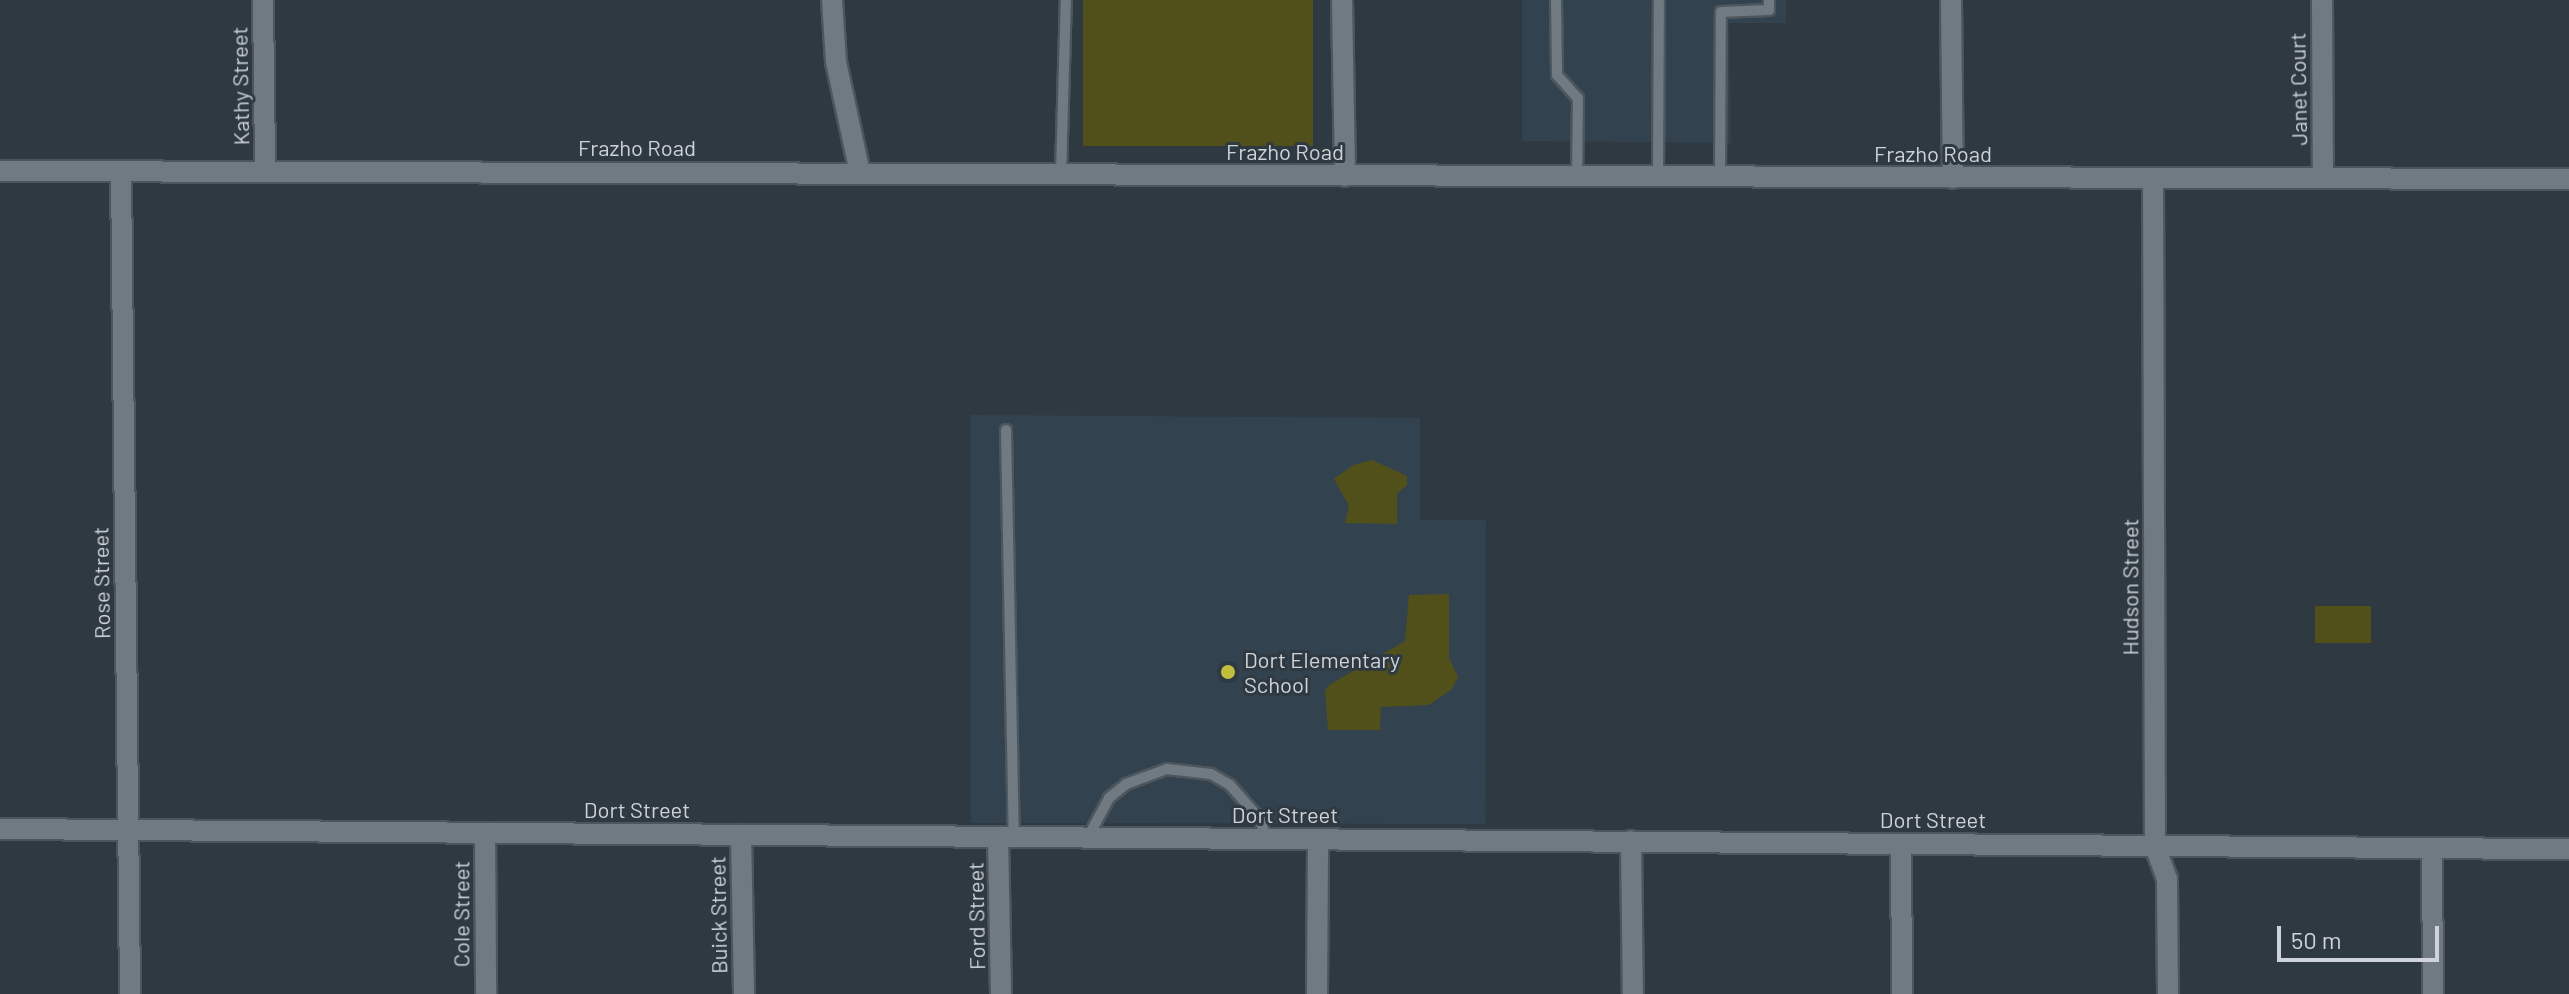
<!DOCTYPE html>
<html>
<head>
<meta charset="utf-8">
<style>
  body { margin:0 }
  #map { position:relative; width:2569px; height:994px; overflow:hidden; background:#2f3941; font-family:Barlow,sans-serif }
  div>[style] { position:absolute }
  .built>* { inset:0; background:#33424f }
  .green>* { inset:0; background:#52501a; transform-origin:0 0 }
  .roads { filter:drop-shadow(2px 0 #4e565d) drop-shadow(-2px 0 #4e565d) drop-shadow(0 2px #4e565d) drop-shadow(0 -2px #4e565d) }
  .service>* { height:10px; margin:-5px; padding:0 5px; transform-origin:5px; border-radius:5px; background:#6f7a83 }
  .minor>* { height:20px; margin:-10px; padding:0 10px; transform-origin:10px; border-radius:10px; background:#6f7a83 }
  .tertiary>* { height:20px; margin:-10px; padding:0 10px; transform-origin:10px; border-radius:10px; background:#6f7a83 }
  .dots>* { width:22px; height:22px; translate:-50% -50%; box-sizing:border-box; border:4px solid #2f3941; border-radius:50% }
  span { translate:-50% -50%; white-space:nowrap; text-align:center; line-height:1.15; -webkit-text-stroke:6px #2f3941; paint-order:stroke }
  .street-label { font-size:22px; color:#cdd3d8 }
  .poi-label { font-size:22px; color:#cdd3d8 }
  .left { translate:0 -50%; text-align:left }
  .scale { position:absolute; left:2277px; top:926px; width:162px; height:36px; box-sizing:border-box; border:4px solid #cdd3d8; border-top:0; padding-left:10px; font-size:24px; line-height:28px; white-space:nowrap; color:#cdd3d8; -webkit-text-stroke:6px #2f3941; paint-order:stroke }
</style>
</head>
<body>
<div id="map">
  <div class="built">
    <i style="clip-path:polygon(1522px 0,1786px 0,1786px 23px,1729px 23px,1731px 143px,1522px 141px)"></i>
    <i style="clip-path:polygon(971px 415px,1420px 418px,1420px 520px,1486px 520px,1485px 824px,971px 823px)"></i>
  </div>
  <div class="green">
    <i style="left:1083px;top:0;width:230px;height:146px"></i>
    <i style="clip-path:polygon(1372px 460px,1407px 476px,1407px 485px,1397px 494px,1397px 524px,1345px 523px,1349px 506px,1334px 479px,1353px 465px)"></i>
    <i style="clip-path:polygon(1449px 594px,1449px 658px,1458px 677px,1452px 689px,1429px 705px,1381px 707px,1380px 730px,1328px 730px,1325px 691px,1329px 685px,1405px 641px,1409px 595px)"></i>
    <i style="left:2315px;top:606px;width:56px;height:37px"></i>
  </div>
  <div class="roads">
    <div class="service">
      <i style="left:1556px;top:0;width:75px;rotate:89.2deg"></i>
      <i style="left:1557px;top:75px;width:31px;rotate:48deg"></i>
      <i style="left:1578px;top:98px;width:79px;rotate:90.7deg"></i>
      <i style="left:1061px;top:174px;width:174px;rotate:-88.4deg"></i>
      <i style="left:1658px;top:177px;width:177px;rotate:-89.7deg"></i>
      <i style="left:1720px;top:177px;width:165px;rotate:-89.7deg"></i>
      <i style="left:1721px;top:12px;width:48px;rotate:-2.4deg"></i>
      <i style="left:1769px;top:10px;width:10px;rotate:-90deg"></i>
      <i style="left:1006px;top:430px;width:407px;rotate:88.9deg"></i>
      <i style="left:1088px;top:837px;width:44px;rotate:-61.7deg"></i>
      <i style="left:1109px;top:798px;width:22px;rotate:-39deg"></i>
      <i style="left:1126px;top:784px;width:44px;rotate:-20.1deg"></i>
      <i style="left:1167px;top:769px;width:44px;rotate:6.5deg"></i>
      <i style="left:1211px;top:774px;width:22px;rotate:30deg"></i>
      <i style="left:1230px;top:785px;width:44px;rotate:48.7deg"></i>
      <i style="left:1259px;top:818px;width:22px;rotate:69deg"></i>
    </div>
    <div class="minor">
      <i style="left:263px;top:0;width:171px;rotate:89.3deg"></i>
      <i style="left:832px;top:0;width:62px;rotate:86.3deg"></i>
      <i style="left:836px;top:62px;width:114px;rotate:77.8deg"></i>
      <i style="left:1342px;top:0;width:176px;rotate:89deg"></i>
      <i style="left:1951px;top:0;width:178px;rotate:89.4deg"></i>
      <i style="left:2322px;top:0;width:178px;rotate:89.7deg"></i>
      <i style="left:121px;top:172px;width:822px;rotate:89.37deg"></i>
      <i style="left:2153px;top:178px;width:668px;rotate:89.83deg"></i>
      <i style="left:2155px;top:846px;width:35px;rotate:70deg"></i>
      <i style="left:2167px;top:879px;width:115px;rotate:89.5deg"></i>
      <i style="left:0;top:829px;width:2569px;rotate:0.45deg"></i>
      <i style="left:485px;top:833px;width:161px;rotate:89.6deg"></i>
      <i style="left:741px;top:835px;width:159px;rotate:88.9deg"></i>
      <i style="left:998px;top:837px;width:157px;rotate:88.9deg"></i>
      <i style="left:1631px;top:841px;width:153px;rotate:89.3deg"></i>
      <i style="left:1901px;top:844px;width:150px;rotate:89.6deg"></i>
      <i style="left:2432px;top:848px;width:146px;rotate:89.6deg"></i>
      <i style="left:1317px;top:994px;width:155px;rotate:-89.6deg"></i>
    </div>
    <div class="tertiary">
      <i style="left:0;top:171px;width:2569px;rotate:0.18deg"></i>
    </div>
  </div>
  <div class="dots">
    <i style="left:1228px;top:672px;background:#c3bd3e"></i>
  </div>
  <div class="street-label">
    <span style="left:240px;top:86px;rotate:-91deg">Kathy Street</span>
    <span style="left:2298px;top:89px;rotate:-91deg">Janet Court</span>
    <span style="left:637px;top:148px">Frazho Road</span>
    <span style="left:1285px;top:152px">Frazho Road</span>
    <span style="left:1933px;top:154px">Frazho Road</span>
    <span style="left:101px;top:583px;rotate:-91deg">Rose Street</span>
    <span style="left:2130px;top:587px;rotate:-90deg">Hudson Street</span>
    <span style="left:637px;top:810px">Dort Street</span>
    <span style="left:1285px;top:815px">Dort Street</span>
    <span style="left:1933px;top:820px">Dort Street</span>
    <span style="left:461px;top:914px;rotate:-90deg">Cole Street</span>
    <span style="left:718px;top:915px;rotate:-91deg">Buick Street</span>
    <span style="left:976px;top:916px;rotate:-91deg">Ford Street</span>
  </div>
  <div class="poi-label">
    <span class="left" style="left:1244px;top:672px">Dort Elementary<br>School</span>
  </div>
  <div class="scale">50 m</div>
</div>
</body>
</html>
